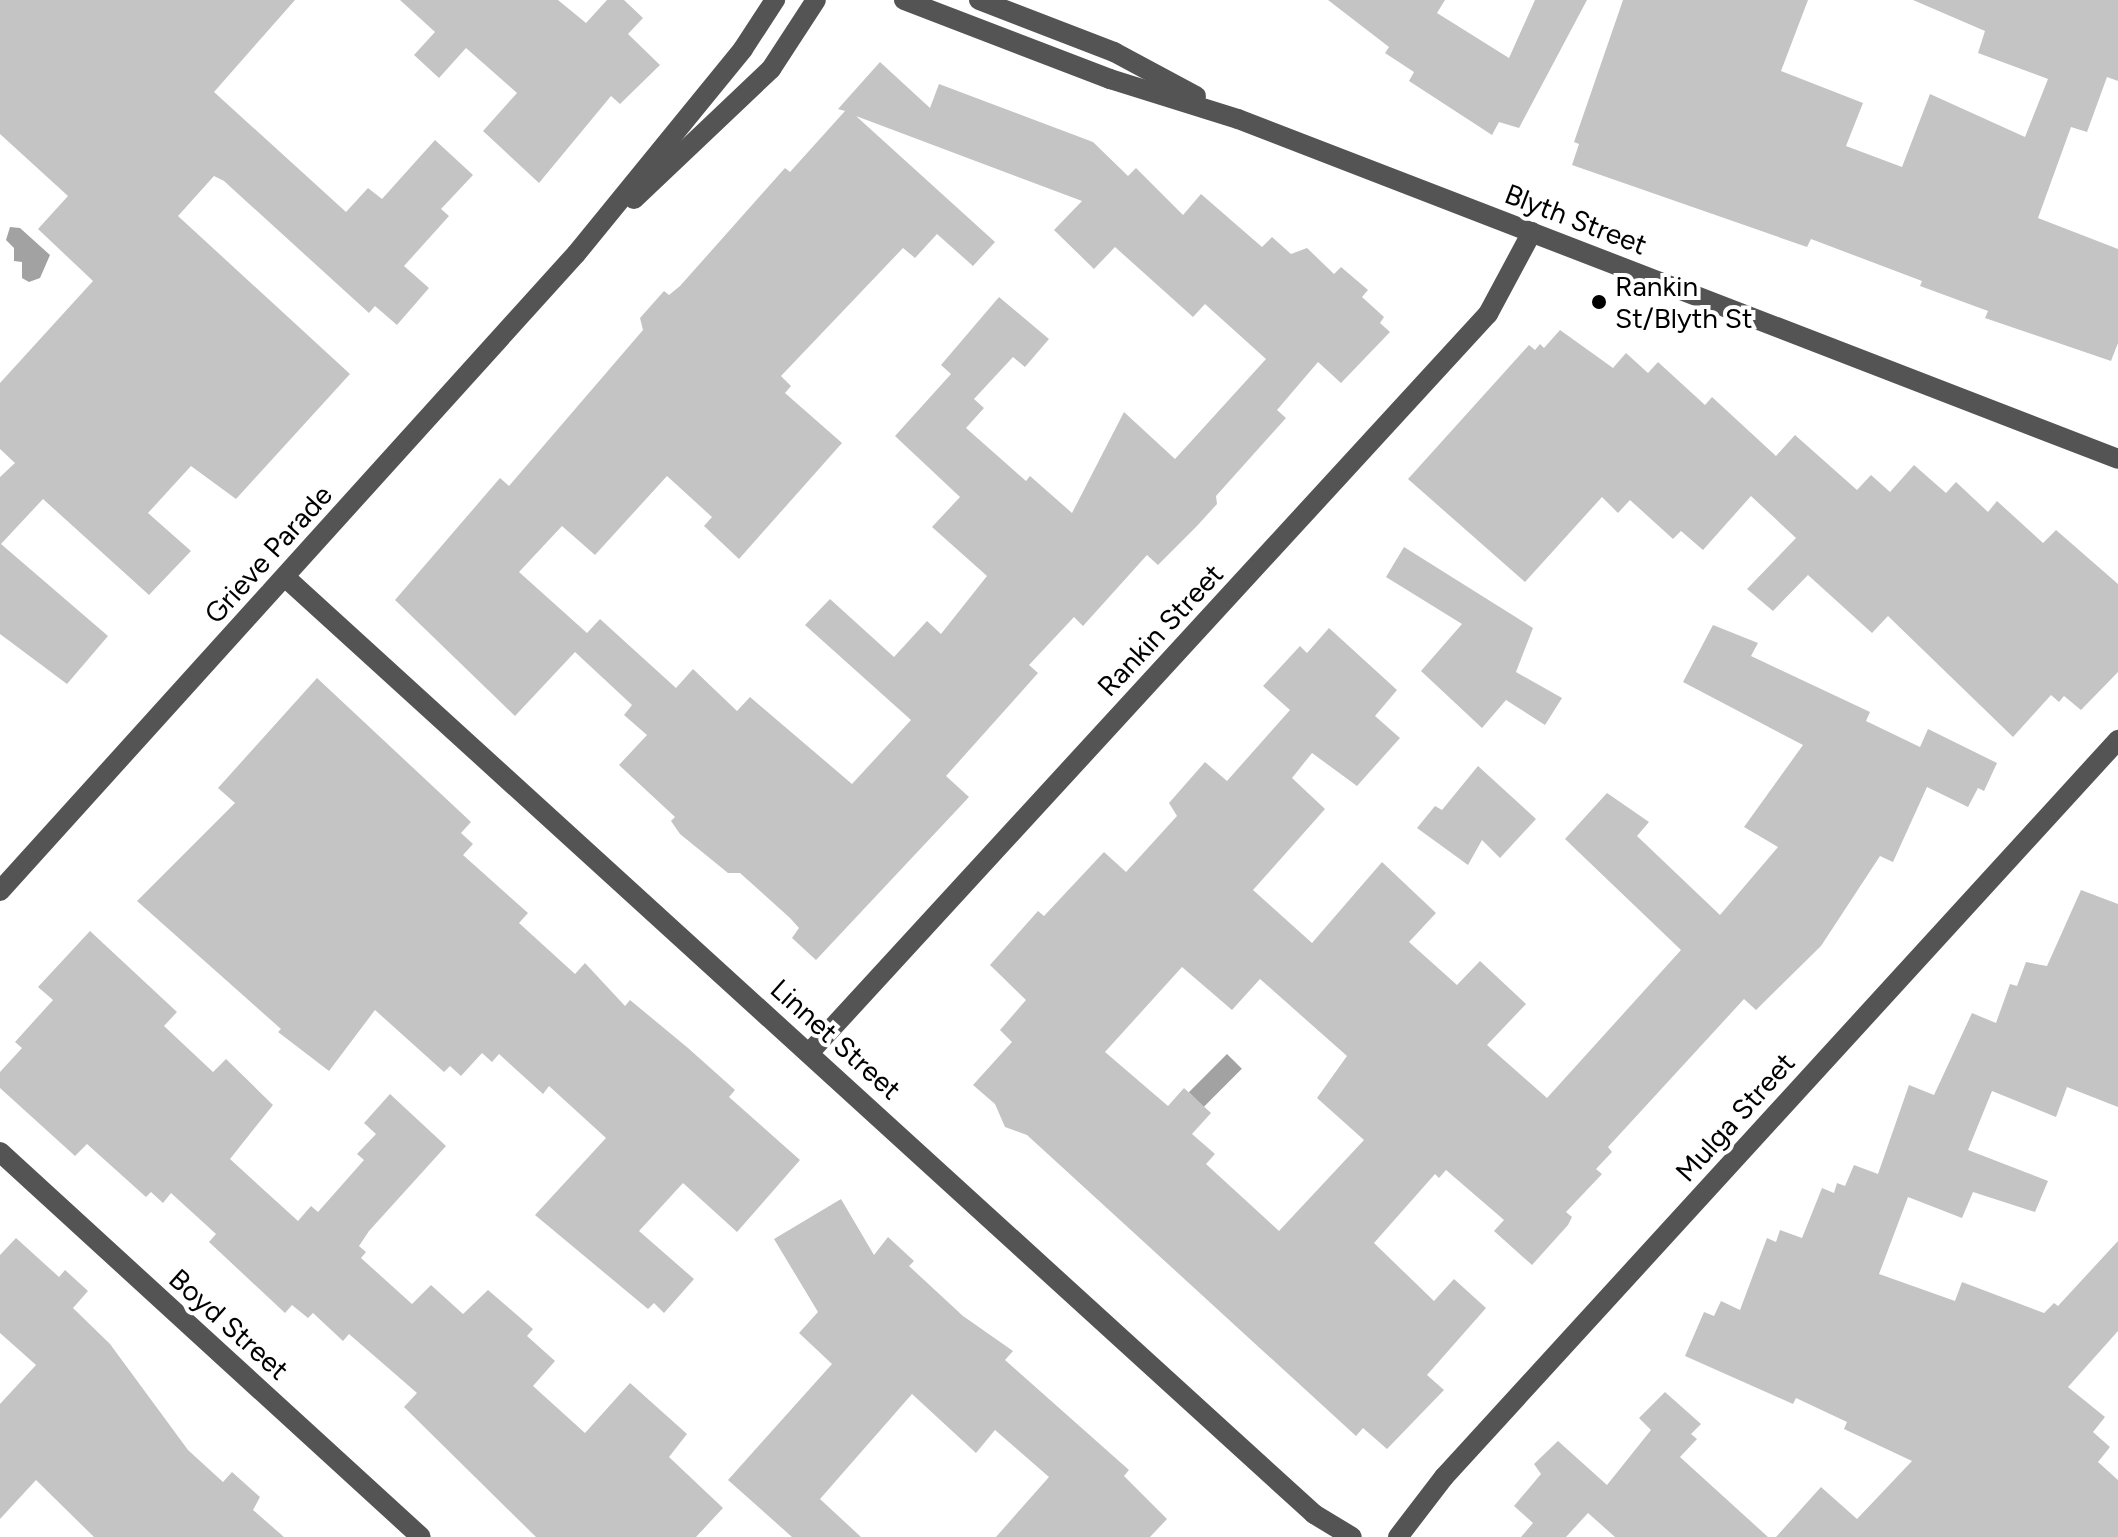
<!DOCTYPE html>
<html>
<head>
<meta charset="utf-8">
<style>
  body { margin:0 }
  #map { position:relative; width:2118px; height:1537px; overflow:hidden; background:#fff; font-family:Figtree,sans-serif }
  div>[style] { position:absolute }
  .water>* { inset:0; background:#a2a2a2; transform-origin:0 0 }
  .building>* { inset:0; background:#c4c4c4 }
  .minor>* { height:20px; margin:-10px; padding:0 10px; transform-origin:10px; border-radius:10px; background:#545454 }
  .dots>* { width:22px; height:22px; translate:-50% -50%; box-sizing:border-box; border:4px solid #fff; border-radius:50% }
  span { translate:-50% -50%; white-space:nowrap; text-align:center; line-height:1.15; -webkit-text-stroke:8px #fff; paint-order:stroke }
  .street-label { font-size:28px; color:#000 }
  .poi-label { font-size:28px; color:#000 }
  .left { translate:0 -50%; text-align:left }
</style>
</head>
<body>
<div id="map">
  <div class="water">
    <i style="clip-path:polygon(10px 227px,20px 228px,50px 255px,40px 278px,29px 282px,22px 278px,22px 262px,14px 261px,14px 248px,6px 240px)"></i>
    <i style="left:1227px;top:1054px;width:21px;height:54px;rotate:45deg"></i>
  </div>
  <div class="building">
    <i style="clip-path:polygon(0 0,295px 0,214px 92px,346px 212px,368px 188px,382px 199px,435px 140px,473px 175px,441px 209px,449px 216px,404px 266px,429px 288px,397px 325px,375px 306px,369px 313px,224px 181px,214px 176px,178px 216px,350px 374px,236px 499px,191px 466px,148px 513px,191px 551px,149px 595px,43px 499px,1px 544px,108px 636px,67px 684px,0 634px,0 477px,15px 463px,0 449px,0 383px,93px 281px,38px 229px,68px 196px,0 134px)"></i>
    <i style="clip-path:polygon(400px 0,558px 0,586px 23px,607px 0,624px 0,643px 18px,628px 34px,660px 65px,620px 104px,611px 96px,539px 183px,483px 131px,517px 93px,466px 48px,439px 78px,414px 55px,435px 32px)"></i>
    <i style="clip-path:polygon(1328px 0,1445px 0,1437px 13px,1509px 58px,1535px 0,1587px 0,1519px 128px,1499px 122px,1492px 135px,1409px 81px,1414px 72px,1385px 53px,1389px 47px)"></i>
    <i style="clip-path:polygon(1623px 0,1808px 0,1781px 71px,1863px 103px,1846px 146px,1902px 167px,1930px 94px,2025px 137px,2048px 79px,1978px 53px,1985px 31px,1913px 0,2118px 0,2118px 81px,2107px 77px,2087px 132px,2071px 127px,2038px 218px,2118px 249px,2118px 343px,2111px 361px,1985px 318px,1988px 311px,1920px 286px,1922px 281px,1811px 239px,1807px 247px,1572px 165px,1579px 144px,1574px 142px)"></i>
    <i style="clip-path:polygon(evenodd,880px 62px,930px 108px,939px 84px,1093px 142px,1128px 176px,1136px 168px,1183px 215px,1201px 194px,1262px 247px,1272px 237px,1291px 254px,1307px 248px,1334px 274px,1341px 267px,1368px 290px,1362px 297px,1384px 317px,1380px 323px,1390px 332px,1341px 383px,1318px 362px,1277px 410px,1286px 418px,1216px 496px,1217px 504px,1196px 527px,1158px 565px,1147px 555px,1083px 626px,1074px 617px,1029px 665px,1038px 673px,946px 776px,969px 797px,816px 960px,792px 938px,799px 928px,790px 918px,740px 873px,728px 873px,680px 834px,671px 821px,675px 817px,619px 765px,647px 735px,624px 715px,632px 705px,575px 652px,515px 716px,395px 600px,500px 478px,509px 486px,643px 330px,640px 318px,664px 291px,669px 295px,680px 286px,785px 168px,790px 172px,845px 111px,838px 109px,880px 62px,856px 116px,1082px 201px,1054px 230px,1094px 269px,1115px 247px,1193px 317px,1205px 304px,1266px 359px,1175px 459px,1124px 412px,1072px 513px,1030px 476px,1026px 481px,966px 428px,984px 408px,974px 399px,1013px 357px,1025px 367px,1049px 339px,999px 297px,941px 365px,951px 374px,895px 436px,960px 497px,932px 527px,987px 576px,941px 634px,927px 621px,894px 657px,830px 599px,805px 625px,911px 720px,852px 784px,750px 697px,737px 711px,693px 669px,676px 688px,600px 619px,587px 633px,519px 572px,562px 526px,595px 555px,667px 476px,712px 517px,704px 526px,739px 559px,842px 443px,785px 393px,791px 386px,781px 376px,903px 248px,915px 258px,937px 234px,973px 266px,995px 242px,856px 116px)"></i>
    <i style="clip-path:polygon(1560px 330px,1613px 368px,1626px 353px,1648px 373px,1658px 362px,1705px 405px,1712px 397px,1776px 456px,1795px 435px,1857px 490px,1871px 475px,1890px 492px,1914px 465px,1946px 493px,1956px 482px,1988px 512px,1997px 501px,2043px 543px,2056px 530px,2118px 584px,2118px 672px,2081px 710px,2064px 696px,2059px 702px,2051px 695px,2013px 737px,1888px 616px,1872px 633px,1808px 575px,1773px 611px,1747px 589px,1796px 538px,1751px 496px,1703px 550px,1681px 531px,1673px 539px,1630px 500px,1618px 513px,1602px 497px,1525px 582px,1408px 479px,1529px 345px,1535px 350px,1540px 344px,1544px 348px)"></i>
    <i style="clip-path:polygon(1404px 547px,1533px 628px,1516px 672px,1562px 698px,1545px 725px,1506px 700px,1482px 728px,1421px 671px,1462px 624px,1386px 577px)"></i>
    <i style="clip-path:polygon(evenodd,1713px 625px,1758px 643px,1751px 656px,1870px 712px,1866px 721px,1920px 747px,1928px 729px,1997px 763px,1984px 791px,1978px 788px,1968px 807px,1927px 787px,1893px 862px,1880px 856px,1821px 946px,1756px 1010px,1744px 999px,1608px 1147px,1612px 1152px,1596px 1169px,1602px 1174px,1566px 1212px,1572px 1217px,1568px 1225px,1532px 1265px,1494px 1231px,1504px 1220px,1446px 1170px,1439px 1178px,1435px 1174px,1374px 1243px,1434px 1301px,1454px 1279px,1486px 1308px,1427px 1375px,1444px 1390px,1387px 1449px,1363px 1428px,1356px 1436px,1027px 1135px,1005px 1127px,995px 1104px,973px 1085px,1012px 1042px,1000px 1030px,1026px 1000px,990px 965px,1038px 911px,1044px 916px,1104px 852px,1126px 872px,1177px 816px,1169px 803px,1205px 762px,1227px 781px,1290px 710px,1263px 686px,1300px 646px,1307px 653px,1329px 628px,1397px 690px,1375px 716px,1400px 738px,1357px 786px,1312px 753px,1292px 778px,1325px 809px,1253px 890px,1312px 943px,1382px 862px,1436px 913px,1409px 942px,1457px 985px,1480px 961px,1526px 1004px,1487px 1045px,1547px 1098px,1681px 950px,1565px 839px,1607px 793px,1649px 822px,1637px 836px,1720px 915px,1778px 847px,1744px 827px,1803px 745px,1683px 682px,1713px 625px,1182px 967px,1232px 1010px,1260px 979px,1347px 1056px,1317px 1098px,1364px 1140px,1279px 1231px,1206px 1164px,1215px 1154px,1192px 1134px,1211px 1113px,1184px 1088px,1168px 1106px,1105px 1052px,1182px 967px)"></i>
    <i style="clip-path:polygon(317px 678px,471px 822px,461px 833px,473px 844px,463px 855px,528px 913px,519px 923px,575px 974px,585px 963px,625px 1006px,630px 1000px,688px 1048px,735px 1090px,729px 1097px,800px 1160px,737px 1232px,683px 1183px,639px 1231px,694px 1279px,664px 1313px,654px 1303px,648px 1309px,535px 1215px,606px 1138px,549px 1086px,543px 1094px,499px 1054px,492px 1062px,482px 1053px,461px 1076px,450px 1066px,444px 1072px,375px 1010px,329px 1071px,278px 1032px,281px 1029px,137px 901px,235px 803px,218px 788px)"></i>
    <i style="clip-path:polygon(1478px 766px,1536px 819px,1500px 858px,1482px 840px,1468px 865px,1417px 828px,1435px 806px,1442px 810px)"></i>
    <i style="clip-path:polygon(2081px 890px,2118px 904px,2118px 1107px,2067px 1087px,2056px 1117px,1992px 1091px,1968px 1150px,2048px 1181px,2035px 1212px,1973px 1192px,1962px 1218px,1908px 1197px,1879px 1274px,1955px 1301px,1962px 1282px,2044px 1313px,2054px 1303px,2058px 1306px,2118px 1241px,2118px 1331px,2068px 1387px,2105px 1417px,2093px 1432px,2110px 1447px,2098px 1462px,2118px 1480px,2118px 1537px,1776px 1537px,1821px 1487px,1857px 1519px,1912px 1461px,1844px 1429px,1847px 1422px,1796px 1398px,1793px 1404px,1685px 1356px,1704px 1312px,1714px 1316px,1721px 1301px,1740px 1310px,1767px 1238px,1776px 1242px,1780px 1230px,1802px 1238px,1822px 1188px,1834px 1193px,1837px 1183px,1845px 1186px,1854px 1165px,1878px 1174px,1909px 1085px,1934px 1095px,1972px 1013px,1996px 1023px,2010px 984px,2017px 986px,2026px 962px,2047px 966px)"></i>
    <i style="clip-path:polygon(90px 931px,177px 1012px,164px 1026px,213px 1072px,226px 1059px,273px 1105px,230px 1159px,298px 1221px,311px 1206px,318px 1212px,364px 1160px,357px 1154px,376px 1134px,364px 1123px,390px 1094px,446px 1146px,369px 1231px,359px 1246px,366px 1252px,361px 1258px,412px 1304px,431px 1285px,463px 1314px,488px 1290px,533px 1329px,527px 1336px,555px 1361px,533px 1386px,585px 1433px,630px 1383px,687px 1434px,669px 1457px,723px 1508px,696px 1537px,536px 1537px,404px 1407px,417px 1393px,349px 1334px,343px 1341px,313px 1313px,308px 1318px,292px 1305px,285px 1313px,209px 1242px,216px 1234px,171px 1193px,163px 1203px,151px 1192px,146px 1197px,87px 1144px,75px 1156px,0 1088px,0 1072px,22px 1048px,15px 1042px,53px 1000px,38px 987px)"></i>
    <i style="clip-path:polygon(841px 1199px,874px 1255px,888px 1237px,914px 1261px,909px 1266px,963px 1316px,1013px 1351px,1005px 1360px,1129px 1470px,1124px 1476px,1167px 1519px,1150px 1537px,996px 1537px,1049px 1477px,995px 1430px,976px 1453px,912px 1394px,820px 1499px,861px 1537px,792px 1537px,728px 1480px,832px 1364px,799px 1333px,818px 1312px,774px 1239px)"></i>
    <i style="clip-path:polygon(16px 1238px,59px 1277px,65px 1270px,88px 1291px,73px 1308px,110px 1344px,188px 1450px,223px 1482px,232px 1472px,260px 1497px,253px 1510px,284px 1537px,94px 1537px,36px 1480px,0 1519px,0 1404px,36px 1365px,0 1333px,0 1255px)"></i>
    <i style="clip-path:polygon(1665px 1392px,1701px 1424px,1691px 1434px,1697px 1439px,1680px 1457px,1768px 1537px,1615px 1537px,1588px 1513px,1566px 1537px,1521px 1537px,1533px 1523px,1514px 1506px,1541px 1474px,1534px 1464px,1558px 1441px,1607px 1485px,1651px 1430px,1639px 1418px)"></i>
  </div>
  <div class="minor">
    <i style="left:904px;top:0;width:221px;rotate:21deg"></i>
    <i style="left:1110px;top:79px;width:134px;rotate:17.4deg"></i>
    <i style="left:1238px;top:119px;width:943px;rotate:21.12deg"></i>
    <i style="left:979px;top:0;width:145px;rotate:21.1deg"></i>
    <i style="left:1114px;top:52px;width:93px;rotate:28.2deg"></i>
    <i style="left:634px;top:199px;width:189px;rotate:-43.5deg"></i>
    <i style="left:771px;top:69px;width:82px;rotate:-56.9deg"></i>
    <i style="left:285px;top:577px;width:1392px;rotate:42.32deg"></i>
    <i style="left:1314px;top:1514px;width:44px;rotate:31.2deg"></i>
    <i style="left:0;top:891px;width:859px;rotate:-47.88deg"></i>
    <i style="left:576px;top:254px;width:264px;rotate:-50.8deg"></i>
    <i style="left:743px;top:49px;width:59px;rotate:-56.9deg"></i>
    <i style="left:810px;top:1052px;width:1002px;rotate:-47.43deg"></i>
    <i style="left:1488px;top:314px;width:93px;rotate:-61.8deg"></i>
    <i style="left:0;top:1152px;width:570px;rotate:42.44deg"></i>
    <i style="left:1398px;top:1537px;width:76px;rotate:-52.5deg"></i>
    <i style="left:1444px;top:1477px;width:999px;rotate:-47.56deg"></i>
  </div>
  <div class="dots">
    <i style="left:1599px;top:302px;background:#000"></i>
  </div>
  <div class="street-label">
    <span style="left:1576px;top:219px;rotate:21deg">Blyth Street</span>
    <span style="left:268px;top:554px;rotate:-48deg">Grieve Parade</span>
    <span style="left:1160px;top:630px;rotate:-47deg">Rankin Street</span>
    <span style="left:836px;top:1039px;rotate:42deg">Linnet Street</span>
    <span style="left:1735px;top:1117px;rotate:-48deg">Mulga Street</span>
    <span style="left:229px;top:1324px;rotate:42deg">Boyd Street</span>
  </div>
  <div class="poi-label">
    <span class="left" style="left:1615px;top:302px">Rankin<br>St/Blyth St</span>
  </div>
</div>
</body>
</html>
